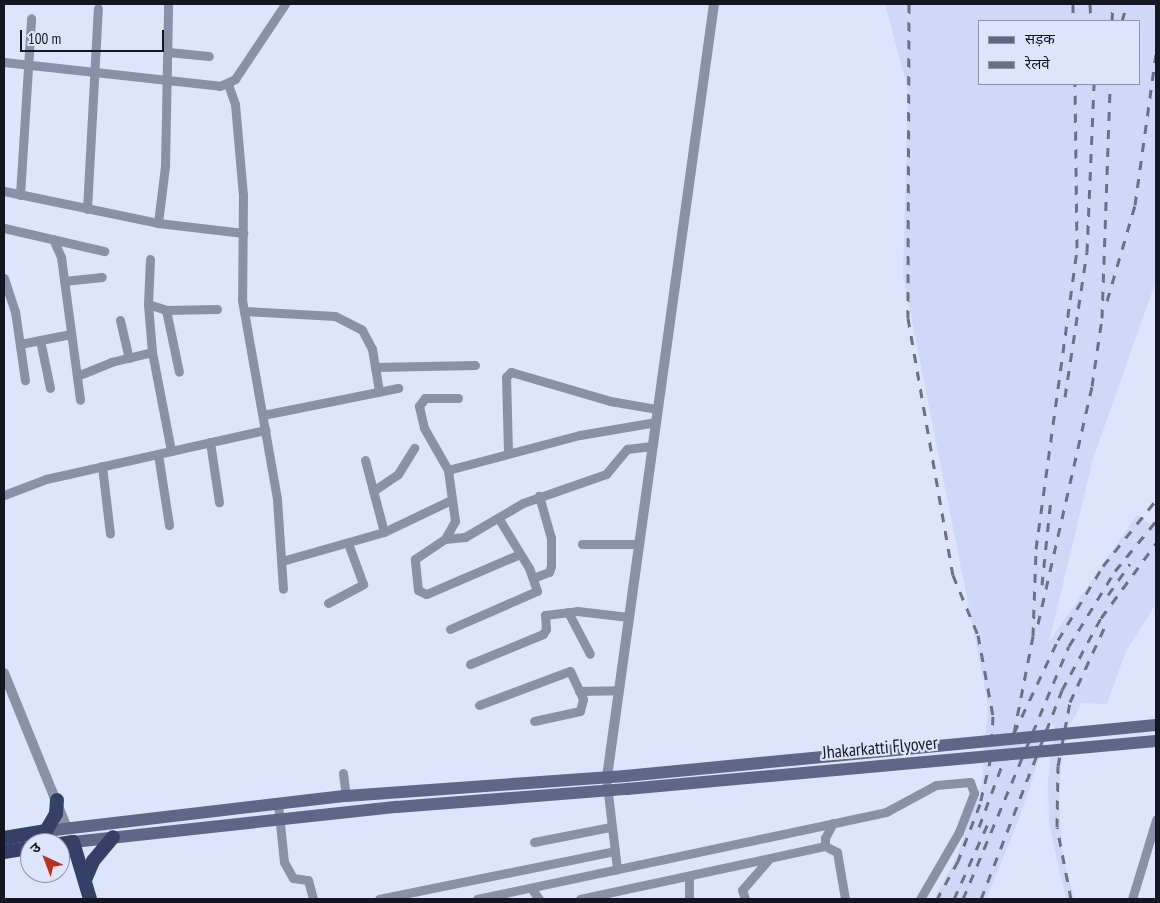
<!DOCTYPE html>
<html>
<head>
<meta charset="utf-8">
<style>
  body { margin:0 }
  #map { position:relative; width:1160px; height:903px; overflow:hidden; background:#dce5fd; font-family:"PT Sans Narrow","Noto Sans Devanagari",sans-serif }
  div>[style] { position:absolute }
  .built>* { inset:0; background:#ced9f8 }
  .minor>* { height:9px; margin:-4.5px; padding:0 4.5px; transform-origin:4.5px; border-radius:4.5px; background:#8991a6 }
  .tertiary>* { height:10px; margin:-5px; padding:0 5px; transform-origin:5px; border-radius:5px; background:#8991a6 }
  .secondary>* { height:12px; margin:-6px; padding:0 6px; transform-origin:6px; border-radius:6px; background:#5e6886 }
  .trunk>* { height:14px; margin:-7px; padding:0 7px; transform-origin:7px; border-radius:7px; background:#344065 }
  .rail>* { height:3px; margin-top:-1.5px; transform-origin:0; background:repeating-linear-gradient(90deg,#6b717f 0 9px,transparent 0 18px) }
  .secondary-bridge>* { height:12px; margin:-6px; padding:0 6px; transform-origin:6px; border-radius:6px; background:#5e6886 }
  span { translate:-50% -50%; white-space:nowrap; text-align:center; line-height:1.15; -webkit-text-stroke:4.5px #dce5fd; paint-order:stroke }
  .street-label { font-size:18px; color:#14171f }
  .frame { position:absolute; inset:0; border:5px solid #14171f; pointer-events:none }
  .legend { position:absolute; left:978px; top:20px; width:162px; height:65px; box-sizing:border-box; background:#dce5fd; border:1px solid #8c93a4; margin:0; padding:6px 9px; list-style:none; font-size:15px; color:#14171f }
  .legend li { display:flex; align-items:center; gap:10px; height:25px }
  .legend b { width:25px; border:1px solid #8c93a4 }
  .north { position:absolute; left:20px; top:833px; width:50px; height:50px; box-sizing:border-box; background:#dce5fd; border:1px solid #8c93a4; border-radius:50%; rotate:317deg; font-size:14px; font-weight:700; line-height:20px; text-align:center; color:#14171f }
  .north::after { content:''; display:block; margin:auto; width:18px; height:22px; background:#bb2f1b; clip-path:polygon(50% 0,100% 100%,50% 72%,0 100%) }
  .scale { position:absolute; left:20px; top:30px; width:144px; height:22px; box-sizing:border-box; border:2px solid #14171f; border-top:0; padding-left:6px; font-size:15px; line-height:18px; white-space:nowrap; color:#14171f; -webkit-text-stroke:4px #dce5fd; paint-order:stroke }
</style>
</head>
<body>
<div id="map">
  <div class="built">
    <i style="clip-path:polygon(evenodd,885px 4px,1156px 4px,1156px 281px,1093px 459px,1049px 642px,1137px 515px,1156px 528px,1156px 604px,1126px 651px,1107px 704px,1082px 703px,1069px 726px,1061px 765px,1059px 805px,1063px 857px,1074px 899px,1066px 899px,1049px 824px,1048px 780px,1055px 726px,1051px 723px,1018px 822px,986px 899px,934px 899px,957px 856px,982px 783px,988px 704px,903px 276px,908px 91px,885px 4px,979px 21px,1139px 21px,1139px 84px,979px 84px,979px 21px)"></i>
  </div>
  <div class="minor">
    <i style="left:168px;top:52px;width:41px;rotate:5.6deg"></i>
    <i style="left:4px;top:62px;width:217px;rotate:6.3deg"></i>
    <i style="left:220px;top:86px;width:17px;rotate:-25deg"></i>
    <i style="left:235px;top:79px;width:90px;rotate:-56.3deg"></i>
    <i style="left:228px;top:84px;width:21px;rotate:71deg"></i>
    <i style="left:235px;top:104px;width:91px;rotate:85deg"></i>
    <i style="left:243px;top:195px;width:105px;rotate:90.5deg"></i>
    <i style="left:242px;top:300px;width:202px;rotate:80deg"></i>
    <i style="left:277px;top:499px;width:90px;rotate:86.2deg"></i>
    <i style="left:4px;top:191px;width:157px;rotate:11.7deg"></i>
    <i style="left:158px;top:223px;width:86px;rotate:6.7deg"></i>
    <i style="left:20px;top:195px;width:177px;rotate:-86.4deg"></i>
    <i style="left:87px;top:209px;width:201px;rotate:-86.9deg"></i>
    <i style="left:158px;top:223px;width:57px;rotate:-83deg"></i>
    <i style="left:165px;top:166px;width:162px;rotate:-88.9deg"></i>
    <i style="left:4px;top:228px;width:103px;rotate:13deg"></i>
    <i style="left:53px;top:239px;width:20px;rotate:66deg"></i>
    <i style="left:61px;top:257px;width:144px;rotate:82.4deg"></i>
    <i style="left:150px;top:259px;width:45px;rotate:92.5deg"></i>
    <i style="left:148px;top:304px;width:48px;rotate:85.2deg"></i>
    <i style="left:152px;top:352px;width:101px;rotate:79.1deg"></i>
    <i style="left:4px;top:278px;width:35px;rotate:72deg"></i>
    <i style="left:15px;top:311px;width:70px;rotate:81.8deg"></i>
    <i style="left:64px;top:281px;width:38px;rotate:-6deg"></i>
    <i style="left:148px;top:304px;width:19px;rotate:18deg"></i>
    <i style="left:166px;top:310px;width:51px;rotate:-1.1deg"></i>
    <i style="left:166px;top:310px;width:63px;rotate:78.2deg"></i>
    <i style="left:244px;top:311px;width:91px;rotate:3.1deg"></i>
    <i style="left:335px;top:316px;width:30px;rotate:27deg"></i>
    <i style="left:362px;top:330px;width:21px;rotate:62deg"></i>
    <i style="left:372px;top:349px;width:43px;rotate:80.5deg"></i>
    <i style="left:120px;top:320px;width:39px;rotate:77deg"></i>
    <i style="left:40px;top:340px;width:49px;rotate:78.2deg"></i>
    <i style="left:20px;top:344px;width:52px;rotate:-11.1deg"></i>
    <i style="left:375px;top:367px;width:100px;rotate:-1.1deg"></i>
    <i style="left:77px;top:376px;width:37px;rotate:-22deg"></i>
    <i style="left:111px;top:362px;width:42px;rotate:-13.7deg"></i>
    <i style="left:263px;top:415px;width:138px;rotate:-11.3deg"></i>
    <i style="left:210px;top:442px;width:61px;rotate:81.5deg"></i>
    <i style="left:508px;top:452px;width:75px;rotate:-91.5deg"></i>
    <i style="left:506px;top:377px;width:7px;rotate:-45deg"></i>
    <i style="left:511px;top:372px;width:103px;rotate:16.3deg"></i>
    <i style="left:610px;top:401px;width:48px;rotate:9.7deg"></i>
    <i style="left:158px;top:454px;width:72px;rotate:81.2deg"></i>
    <i style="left:365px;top:460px;width:74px;rotate:75.2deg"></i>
    <i style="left:102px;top:466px;width:68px;rotate:83.3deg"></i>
    <i style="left:448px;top:470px;width:48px;rotate:-119.7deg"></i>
    <i style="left:424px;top:428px;width:23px;rotate:-103deg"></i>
    <i style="left:419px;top:406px;width:10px;rotate:-53deg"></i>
    <i style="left:425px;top:398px;width:33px"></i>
    <i style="left:373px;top:491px;width:30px;rotate:-34deg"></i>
    <i style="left:398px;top:474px;width:31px;rotate:-58deg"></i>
    <i style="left:4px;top:495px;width:45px;rotate:-20.9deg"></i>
    <i style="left:46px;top:479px;width:225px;rotate:-12.6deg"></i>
    <i style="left:445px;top:539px;width:20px;rotate:-6deg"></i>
    <i style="left:465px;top:537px;width:67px;rotate:-30.4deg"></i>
    <i style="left:523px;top:503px;width:88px;rotate:-19.3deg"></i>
    <i style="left:606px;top:474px;width:33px;rotate:-50deg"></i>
    <i style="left:627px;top:449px;width:25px;rotate:-7deg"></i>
    <i style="left:582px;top:544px;width:57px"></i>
    <i style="left:520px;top:554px;width:102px;rotate:156.9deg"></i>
    <i style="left:426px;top:594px;width:9px;rotate:-153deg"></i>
    <i style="left:418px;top:590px;width:31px;rotate:-96deg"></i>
    <i style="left:415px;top:559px;width:36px;rotate:-34deg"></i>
    <i style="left:445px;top:539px;width:21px;rotate:-61deg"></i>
    <i style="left:455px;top:521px;width:51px;rotate:-97.8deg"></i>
    <i style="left:448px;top:470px;width:137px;rotate:-14.9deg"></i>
    <i style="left:580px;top:435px;width:77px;rotate:-9.7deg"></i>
    <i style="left:282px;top:561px;width:106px;rotate:-15.9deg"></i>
    <i style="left:384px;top:532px;width:74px;rotate:-25.5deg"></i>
    <i style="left:533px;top:578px;width:17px;rotate:-21deg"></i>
    <i style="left:549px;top:572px;width:6px;rotate:-72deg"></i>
    <i style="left:551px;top:566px;width:28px;rotate:-90deg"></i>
    <i style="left:551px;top:538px;width:44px;rotate:-105.9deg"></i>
    <i style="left:328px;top:603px;width:40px;rotate:-28deg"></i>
    <i style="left:363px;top:584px;width:44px;rotate:-110.1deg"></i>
    <i style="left:568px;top:612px;width:47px;rotate:62.4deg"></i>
    <i style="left:450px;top:629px;width:95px;rotate:-23.6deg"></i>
    <i style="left:537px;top:591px;width:24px;rotate:-109deg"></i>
    <i style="left:529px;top:568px;width:57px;rotate:-121.5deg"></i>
    <i style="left:470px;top:664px;width:79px;rotate:-22.3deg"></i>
    <i style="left:543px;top:634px;width:6px;rotate:-59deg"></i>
    <i style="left:546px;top:629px;width:14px;rotate:-94deg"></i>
    <i style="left:545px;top:615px;width:32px;rotate:-7deg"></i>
    <i style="left:577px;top:611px;width:52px;rotate:6.6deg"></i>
    <i style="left:579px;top:691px;width:39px;rotate:-1deg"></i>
    <i style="left:479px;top:705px;width:97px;rotate:-20.5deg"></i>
    <i style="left:570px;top:671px;width:31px;rotate:65deg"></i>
    <i style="left:583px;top:699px;width:12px;rotate:104deg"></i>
    <i style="left:580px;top:711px;width:47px;rotate:167.7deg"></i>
    <i style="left:343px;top:773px;width:23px;rotate:83deg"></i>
    <i style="left:607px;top:785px;width:85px;rotate:83.2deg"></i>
    <i style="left:278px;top:804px;width:58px;rotate:84.1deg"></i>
    <i style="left:284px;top:862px;width:18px;rotate:61deg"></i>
    <i style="left:293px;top:878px;width:15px;rotate:8deg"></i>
    <i style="left:308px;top:880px;width:20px;rotate:75deg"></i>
    <i style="left:534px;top:842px;width:77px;rotate:-11.2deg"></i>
    <i style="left:825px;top:846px;width:8px;rotate:-90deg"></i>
    <i style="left:825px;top:838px;width:17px;rotate:-62deg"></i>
    <i style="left:689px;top:878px;width:21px;rotate:90deg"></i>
    <i style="left:531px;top:888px;width:14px;rotate:54deg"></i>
    <i style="left:379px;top:899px;width:240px;rotate:-11.5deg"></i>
    <i style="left:477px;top:899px;width:418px;rotate:-12deg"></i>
    <i style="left:886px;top:812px;width:57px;rotate:-28.4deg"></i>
    <i style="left:936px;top:785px;width:34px;rotate:-5deg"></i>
    <i style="left:970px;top:782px;width:12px;rotate:70deg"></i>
    <i style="left:974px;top:793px;width:42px;rotate:111deg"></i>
    <i style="left:959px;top:832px;width:78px;rotate:120.2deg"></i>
    <i style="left:580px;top:899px;width:251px;rotate:-12.2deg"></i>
    <i style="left:825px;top:846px;width:13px;rotate:27deg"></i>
    <i style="left:837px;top:852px;width:48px;rotate:80.3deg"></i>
    <i style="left:745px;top:899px;width:9px;rotate:-108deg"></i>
    <i style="left:742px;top:890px;width:40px;rotate:-49deg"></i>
    <i style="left:1132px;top:899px;width:83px;rotate:-73.1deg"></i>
  </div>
  <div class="tertiary">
    <i style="left:4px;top:673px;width:165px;rotate:67.9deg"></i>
    <i style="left:607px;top:777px;width:780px;rotate:-82.12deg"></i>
  </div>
  <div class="secondary">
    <i style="left:46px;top:831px;width:302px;rotate:-6.7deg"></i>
    <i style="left:346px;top:796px;width:280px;rotate:-4.1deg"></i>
    <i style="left:73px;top:842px;width:326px;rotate:-6.2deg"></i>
    <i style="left:397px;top:807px;width:231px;rotate:-4.5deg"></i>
  </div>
  <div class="trunk">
    <i style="left:4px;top:838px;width:43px;rotate:-9.5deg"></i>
    <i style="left:46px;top:831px;width:20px;rotate:-60deg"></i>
    <i style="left:56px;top:814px;width:14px;rotate:-86deg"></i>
    <i style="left:60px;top:844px;width:13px;rotate:-9deg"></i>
    <i style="left:73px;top:842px;width:59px;rotate:73.4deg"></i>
    <i style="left:4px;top:852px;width:26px;rotate:-9deg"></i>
    <i style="left:85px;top:880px;width:21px;rotate:-67deg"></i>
    <i style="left:93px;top:861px;width:31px;rotate:-50deg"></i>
  </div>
  <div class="rail">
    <i style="left:909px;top:4px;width:314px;rotate:90.2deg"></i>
    <i style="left:908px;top:318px;width:261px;rotate:80.1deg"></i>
    <i style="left:953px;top:575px;width:65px;rotate:67.4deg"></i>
    <i style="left:978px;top:635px;width:82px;rotate:79.5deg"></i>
    <i style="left:993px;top:716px;width:41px;rotate:92.8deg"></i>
    <i style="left:991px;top:757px;width:48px;rotate:103.2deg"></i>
    <i style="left:980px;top:804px;width:61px;rotate:111.1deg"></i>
    <i style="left:958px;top:861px;width:43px;rotate:118.9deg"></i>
    <i style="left:1073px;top:4px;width:17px;rotate:90deg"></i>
    <i style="left:1090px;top:4px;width:17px;rotate:87deg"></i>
    <i style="left:1112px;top:21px;width:17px;rotate:-87deg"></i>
    <i style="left:1122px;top:21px;width:18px;rotate:-74deg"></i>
    <i style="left:1107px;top:301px;width:100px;rotate:-73.7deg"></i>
    <i style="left:1135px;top:205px;width:152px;rotate:-82.1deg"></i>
    <i style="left:1065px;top:397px;width:147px;rotate:-81.4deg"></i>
    <i style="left:1087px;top:252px;width:168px;rotate:-87.6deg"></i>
    <i style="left:1042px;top:585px;width:87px;rotate:-84.1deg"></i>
    <i style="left:1108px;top:595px;width:38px;rotate:-55deg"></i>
    <i style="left:1038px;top:624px;width:244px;rotate:-77.2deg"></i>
    <i style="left:1092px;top:386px;width:69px;rotate:-81.6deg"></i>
    <i style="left:1102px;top:318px;width:234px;rotate:-88deg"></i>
    <i style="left:1014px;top:733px;width:99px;rotate:-78.9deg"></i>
    <i style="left:1033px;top:636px;width:87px;rotate:-88deg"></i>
    <i style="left:1036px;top:549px;width:304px;rotate:-82.2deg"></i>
    <i style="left:1077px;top:248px;width:164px;rotate:-90.7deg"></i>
    <i style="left:979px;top:827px;width:100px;rotate:-69.6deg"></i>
    <i style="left:1014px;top:733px;width:103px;rotate:-64.7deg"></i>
    <i style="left:1058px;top:640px;width:87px;rotate:-58.7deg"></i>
    <i style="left:1103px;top:566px;width:85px;rotate:-51.2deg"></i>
    <i style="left:954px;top:899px;width:88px;rotate:-65.8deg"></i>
    <i style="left:963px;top:899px;width:274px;rotate:-67.3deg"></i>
    <i style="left:1069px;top:646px;width:88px;rotate:-58.5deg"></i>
    <i style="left:1115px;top:571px;width:65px;rotate:-50.6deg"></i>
    <i style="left:981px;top:899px;width:224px;rotate:-68.8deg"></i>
    <i style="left:1062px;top:690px;width:82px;rotate:-61.6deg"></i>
    <i style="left:1101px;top:618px;width:93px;rotate:-53.7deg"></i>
    <i style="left:1071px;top:899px;width:73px;rotate:-101deg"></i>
    <i style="left:1057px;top:827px;width:61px;rotate:-89.1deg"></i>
    <i style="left:1058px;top:766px;width:65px;rotate:-79.4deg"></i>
    <i style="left:1070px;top:702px;width:86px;rotate:-65.2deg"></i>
  </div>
  <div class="secondary-bridge">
    <i style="left:625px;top:776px;width:533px;rotate:-5.49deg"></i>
    <i style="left:627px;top:789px;width:531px;rotate:-5.18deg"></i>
  </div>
  <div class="street-label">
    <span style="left:880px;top:748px;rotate:-5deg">Jhakarkatti Flyover</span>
  </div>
  <div class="frame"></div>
  <ul class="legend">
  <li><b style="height:6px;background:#5e6886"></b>सड़क</li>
  <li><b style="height:6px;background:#6b717f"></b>रेलवे</li>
  </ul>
  <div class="north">उ</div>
  <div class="scale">100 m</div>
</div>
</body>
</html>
